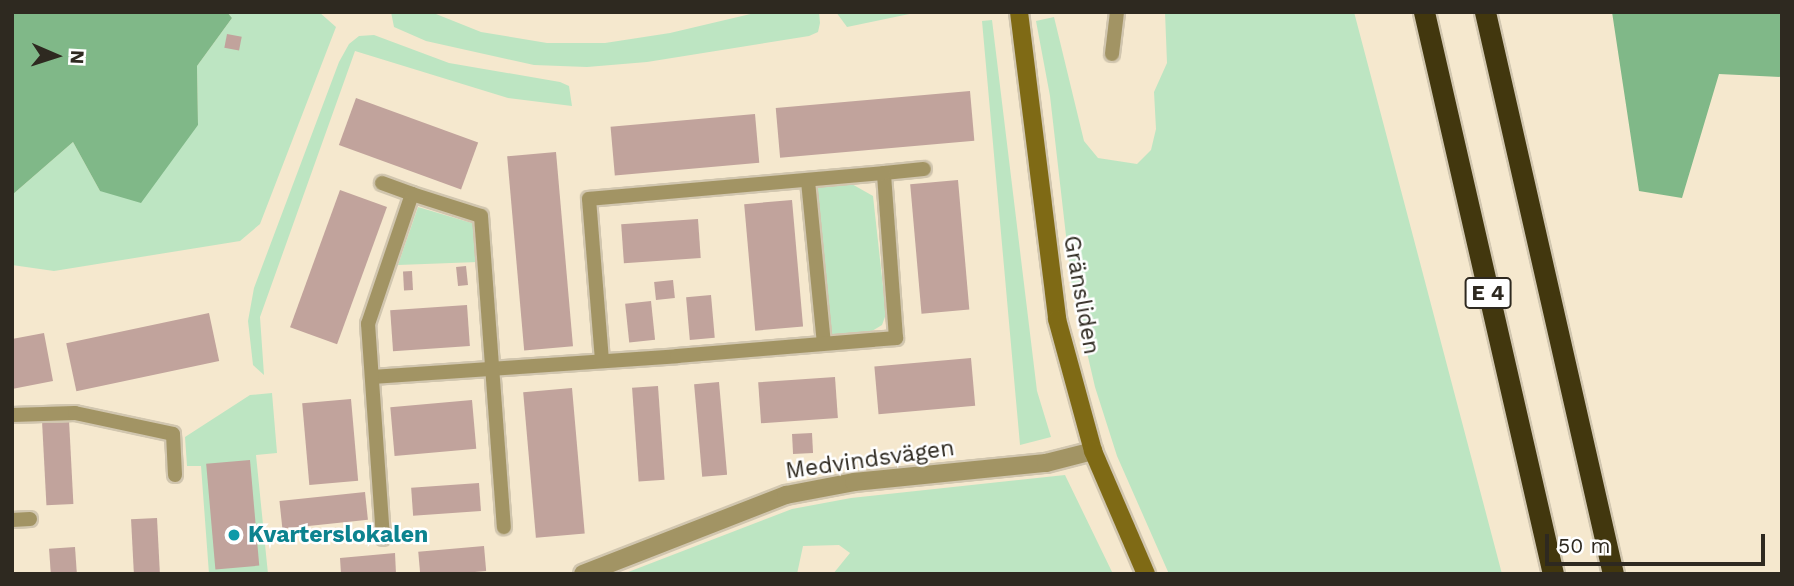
<!DOCTYPE html>
<html>
<head>
<meta charset="utf-8">
<style>
  body { margin:0 }
  #map { position:relative; width:1794px; height:586px; overflow:hidden; background:#f5e8ce; font-family:"Work Sans",sans-serif }
  div>[style] { position:absolute }
  .green>* { inset:0; background:#bde5c2 }
  .forest>* { inset:0; background:#80b888 }
  .building>* { inset:0; background:#c1a39c; transform-origin:0 0 }
  .roads { filter:drop-shadow(2px 0 #d1c6af) drop-shadow(-2px 0 #d1c6af) drop-shadow(0 2px #d1c6af) drop-shadow(0 -2px #d1c6af) }
  .lane>* { height:14px; margin:-7px; padding:0 7px; transform-origin:7px; border-radius:7px; background:#a29464 }
  .street>* { height:18px; margin:-9px; padding:0 9px; transform-origin:9px; border-radius:9px; background:#a29464 }
  .secondary>* { height:18px; margin:-9px; padding:0 9px; transform-origin:9px; border-radius:9px; background:#7f6a15 }
  .highway>* { height:21px; margin:-10.5px; padding:0 10.5px; transform-origin:10.5px; border-radius:10.5px; background:#42370e }
  .dots>* { width:19px; height:19px; translate:-50% -50%; box-sizing:border-box; border:4px solid #fff; border-radius:50% }
  span { translate:-50% -50%; white-space:nowrap; text-align:center; line-height:1.15; -webkit-text-stroke:5px #fff; paint-order:stroke }
  .shield-label span { padding:2px 5px; background:#fff; border:2px solid; border-radius:5px; -webkit-text-stroke-width:0 }
  .shield-label { font-size:21px; color:#2e2920; font-weight:700 }
  .street-label { font-size:23px; color:#2e2920 }
  .culture-label { font-size:23px; color:#0d838f; font-weight:700 }
  .left { translate:0 -50%; text-align:left }
  .frame { position:absolute; inset:0; border:14px solid #2e2920; pointer-events:none }
  .north { position:absolute; left:21px; top:21px; width:70px; height:70px; -webkit-text-stroke:5px #fff; paint-order:stroke; rotate:93deg; font-size:19px; font-weight:700; line-height:28px; text-align:center; color:#2e2920 }
  .north::after { content:''; display:block; margin:auto; width:24px; height:32px; background:#2e2920; clip-path:polygon(50% 0,100% 100%,50% 72%,0 100%) }
  .scale { position:absolute; left:1545px; top:534px; width:220px; height:32px; box-sizing:border-box; border:4px solid #2e2920; border-top:0; padding-left:9px; font-size:21px; line-height:24px; white-space:nowrap; color:#2e2920; -webkit-text-stroke:5px #fff; paint-order:stroke }
</style>
</head>
<body>
<div id="map">
  <div class="green">
    <i style="clip-path:polygon(227px 12px,319px 12px,336px 27px,260px 224px,240px 241px,54px 271px,12px 265px,12px 195px,73px 142px,100px 191px,198px 125px,197px 66px,232px 18px)"></i>
    <i style="clip-path:polygon(391px 12px,431px 12px,481px 32px,547px 43px,605px 43px,670px 33px,759px 12px,819px 12px,820px 23px,818px 32px,809px 36px,647px 62px,587px 67px,534px 65px,426px 41px,394px 27px)"></i>
    <i style="clip-path:polygon(836px 12px,919px 12px,847px 27px)"></i>
    <i style="clip-path:polygon(1165px 12px,1354px 12px,1502px 574px,1169px 574px,1117px 456px,1095px 387px,1072px 288px,1050px 96px,1036px 21px,1054px 17px,1084px 141px,1098px 158px,1137px 164px,1151px 150px,1156px 129px,1154px 92px,1167px 63px)"></i>
    <i style="clip-path:polygon(992px 20px,1037px 391px,1051px 437px,1020px 445px,982px 21px)"></i>
    <i style="clip-path:polygon(374px 35px,449px 63px,560px 82px,569px 86px,572px 106px,508px 98px,355px 51px,260px 317px,264px 375px,253px 365px,248px 321px,254px 288px,339px 62px,349px 44px,359px 36px)"></i>
    <i style="clip-path:polygon(850px 183px,873px 196px,886px 314px,882px 325px,872px 331px,828px 336px,814px 187px)"></i>
    <i style="clip-path:polygon(418px 207px,475px 224px,478px 262px,398px 265px)"></i>
    <i style="clip-path:polygon(272px 393px,277px 453px,256px 455px,268px 574px,209px 574px,201px 466px,187px 466px,185px 437px,250px 395px)"></i>
    <i style="clip-path:polygon(1065px 475px,1113px 574px,833px 574px,850px 553px,839px 545px,803px 546px,797px 574px,623px 574px,792px 509px,851px 498px)"></i>
  </div>
  <div class="forest">
    <i style="clip-path:polygon(12px 12px,227px 12px,232px 18px,197px 66px,198px 125px,141px 203px,100px 191px,73px 142px,12px 195px)"></i>
    <i style="clip-path:polygon(1612px 12px,1782px 12px,1782px 77px,1719px 74px,1682px 198px,1639px 191px)"></i>
  </div>
  <div class="building">
    <i style="left:227px;top:34px;width:15px;height:14px;rotate:11deg"></i>
    <i style="left:970px;top:91px;width:50px;height:195px;rotate:85deg"></i>
    <i style="left:356px;top:98px;width:130px;height:50px;rotate:20deg"></i>
    <i style="left:755px;top:114px;width:49px;height:145px;rotate:85deg"></i>
    <i style="left:556px;top:152px;width:195px;height:49px;rotate:85deg"></i>
    <i style="left:958px;top:180px;width:130px;height:48px;rotate:85deg"></i>
    <i style="left:340px;top:190px;width:50px;height:146px;rotate:20deg"></i>
    <i style="left:792px;top:200px;width:127px;height:48px;rotate:85deg"></i>
    <i style="left:698px;top:219px;width:39px;height:77px;rotate:86deg"></i>
    <i style="left:466px;top:266px;width:19px;height:10px;rotate:84deg"></i>
    <i style="left:412px;top:271px;width:19px;height:9px;rotate:87deg"></i>
    <i style="left:673px;top:280px;width:18px;height:19px;rotate:84deg"></i>
    <i style="left:711px;top:295px;width:43px;height:25px;rotate:85deg"></i>
    <i style="left:651px;top:301px;width:39px;height:26px;rotate:84deg"></i>
    <i style="left:467px;top:305px;width:41px;height:77px;rotate:86deg"></i>
    <i style="left:209px;top:313px;width:49px;height:146px;rotate:78deg"></i>
    <i style="clip-path:polygon(44px 333px,53px 381px,12px 389px,12px 339px)"></i>
    <i style="left:971px;top:358px;width:48px;height:97px;rotate:85deg"></i>
    <i style="left:835px;top:377px;width:41px;height:77px;rotate:86deg"></i>
    <i style="left:719px;top:382px;width:93px;height:25px;rotate:85deg"></i>
    <i style="left:658px;top:386px;width:94px;height:26px;rotate:86deg"></i>
    <i style="left:572px;top:388px;width:146px;height:49px;rotate:85deg"></i>
    <i style="left:351px;top:399px;width:82px;height:49px;rotate:85deg"></i>
    <i style="left:472px;top:400px;width:49px;height:82px;rotate:85deg"></i>
    <i style="left:69px;top:420px;width:84px;height:27px;rotate:87deg"></i>
    <i style="left:812px;top:433px;width:20px;height:20px;rotate:87deg"></i>
    <i style="left:250px;top:460px;width:106px;height:44px;rotate:85deg"></i>
    <i style="left:479px;top:483px;width:28px;height:68px;rotate:86deg"></i>
    <i style="left:365px;top:492px;width:28px;height:86px;rotate:84deg"></i>
    <i style="left:157px;top:518px;width:56px;height:26px;rotate:87deg"></i>
    <i style="left:484px;top:546px;width:25px;height:66px;rotate:85deg"></i>
    <i style="left:75px;top:547px;width:27px;height:26px;rotate:86deg"></i>
    <i style="clip-path:polygon(395px 553px,396px 574px,341px 574px,340px 558px)"></i>
  </div>
  <div class="roads">
    <div class="lane">
      <i style="left:1112px;top:54px;width:42px;rotate:-83.2deg"></i>
      <i style="left:884px;top:173px;width:40px;rotate:-5.7deg"></i>
      <i style="left:808px;top:181px;width:163px;rotate:84.4deg"></i>
      <i style="left:382px;top:183px;width:32px;rotate:20deg"></i>
      <i style="left:372px;top:377px;width:306px;rotate:-3.9deg"></i>
      <i style="left:677px;top:356px;width:220px;rotate:-4.7deg"></i>
      <i style="left:896px;top:338px;width:165px;rotate:-94.2deg"></i>
      <i style="left:884px;top:173px;width:296px;rotate:175deg"></i>
      <i style="left:589px;top:199px;width:162px;rotate:85.4deg"></i>
      <i style="left:12px;top:415px;width:63px;rotate:-1.8deg"></i>
      <i style="left:75px;top:413px;width:100px;rotate:12.1deg"></i>
      <i style="left:173px;top:434px;width:41px;rotate:87.2deg"></i>
      <i style="left:12px;top:520px;width:18px;rotate:-3deg"></i>
      <i style="left:383px;top:538px;width:215px;rotate:-94deg"></i>
      <i style="left:368px;top:324px;width:137px;rotate:-71.3deg"></i>
      <i style="left:412px;top:194px;width:72px;rotate:17.7deg"></i>
      <i style="left:481px;top:216px;width:312px;rotate:85.8deg"></i>
    </div>
    <div class="street">
      <i style="left:583px;top:574px;width:218px;rotate:-21.3deg"></i>
      <i style="left:786px;top:495px;width:69px;rotate:-10.8deg"></i>
      <i style="left:854px;top:482px;width:193px;rotate:-5.7deg"></i>
      <i style="left:1046px;top:463px;width:49px;rotate:-14.3deg"></i>
    </div>
    <div class="secondary">
      <i style="left:1019px;top:12px;width:309px;rotate:82.9deg"></i>
      <i style="left:1057px;top:319px;width:137px;rotate:74.7deg"></i>
      <i style="left:1093px;top:451px;width:134px;rotate:66.7deg"></i>
    </div>
    <div class="highway">
      <i style="left:1424px;top:12px;width:577px;rotate:77.07deg"></i>
      <i style="left:1485px;top:12px;width:576px;rotate:77.17deg"></i>
    </div>
  </div>
  <div class="dots">
    <i style="left:234px;top:535px;background:#0f9aa8"></i>
  </div>
  <div class="shield-label">
    <span style="left:1488px;top:293px">E 4</span>
  </div>
  <div class="street-label">
    <span style="left:1081px;top:295px;rotate:80deg">Gränsliden</span>
    <span style="left:870px;top:460px;rotate:-8deg">Medvindsvägen</span>
  </div>
  <div class="culture-label">
    <span class="left" style="left:248px;top:535px">Kvarterslokalen</span>
  </div>
  <div class="frame"></div>
  <div class="north">N</div>
  <div class="scale">50 m</div>
</div>
</body>
</html>
